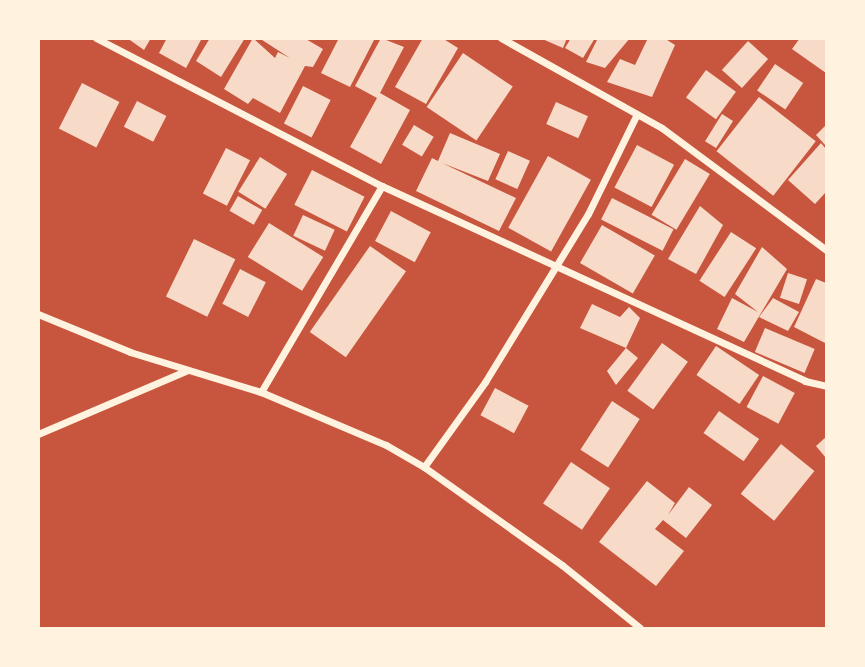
<!DOCTYPE html>
<html>
<head>
<meta charset="utf-8">
<style>
  body { margin:0 }
  #map { position:relative; width:865px; height:667px; overflow:hidden; background:#c8553d; font-family:Manrope,sans-serif }
  div>[style] { position:absolute }
  .building>* { inset:0; background:#f7dbc8; transform-origin:0 0 }
  .minor>* { height:7px; margin:-3.5px; padding:0 3.5px; transform-origin:3.5px; border-radius:3.5px; background:#fff3e0 }
  span { translate:-50% -50%; white-space:nowrap; text-align:center; line-height:1.15; -webkit-text-stroke:5px #fff3e0; paint-order:stroke }
  .frame { position:absolute; inset:0; border:40px solid #fff3e0; pointer-events:none }
</style>
</head>
<body>
<div id="map">
  <div class="building">
    <i style="clip-path:polygon(127px 38px,151px 38px,144px 50px)"></i>
    <i style="clip-path:polygon(167px 38px,202px 38px,186px 68px,159px 53px)"></i>
    <i style="clip-path:polygon(210px 38px,245px 38px,221px 77px,196px 61px)"></i>
    <i style="clip-path:polygon(253px 38px,275px 58px,278px 52px,290px 58px,259px 38px,304px 38px,323px 49px,313px 67px,305px 66px,280px 113px,253px 98px,248px 104px,224px 89px)"></i>
    <i style="clip-path:polygon(339px 38px,375px 38px,350px 87px,321px 73px)"></i>
    <i style="clip-path:polygon(381px 38px,404px 47px,380px 93px,410px 110px,381px 164px,350px 147px,377px 98px,355px 86px)"></i>
    <i style="clip-path:polygon(423px 38px,442px 38px,458px 48px,426px 104px,395px 87px)"></i>
    <i style="clip-path:polygon(540px 38px,567px 38px,563px 48px)"></i>
    <i style="clip-path:polygon(571px 38px,595px 38px,583px 58px,565px 48px)"></i>
    <i style="clip-path:polygon(598px 38px,630px 38px,605px 68px,586px 62px)"></i>
    <i style="clip-path:polygon(648px 38px,664px 38px,675px 45px,652px 97px,607px 82px,620px 59px,635px 65px)"></i>
    <i style="clip-path:polygon(800px 38px,826px 38px,826px 73px,792px 49px)"></i>
    <i style="left:748px;top:41px;width:27px;height:39px;rotate:42deg"></i>
    <i style="left:463px;top:53px;width:60px;height:65px;rotate:34deg"></i>
    <i style="left:775px;top:64px;width:34px;height:32px;rotate:34deg"></i>
    <i style="left:706px;top:70px;width:37px;height:34px;rotate:36deg"></i>
    <i style="left:82px;top:83px;width:42px;height:51px;rotate:27deg"></i>
    <i style="left:303px;top:86px;width:31px;height:42px;rotate:27deg"></i>
    <i style="left:759px;top:97px;width:72px;height:69px;rotate:38deg"></i>
    <i style="left:137px;top:101px;width:33px;height:29px;rotate:27deg"></i>
    <i style="left:556px;top:102px;width:35px;height:24px;rotate:24deg"></i>
    <i style="left:722px;top:114px;width:13px;height:32px;rotate:32deg"></i>
    <i style="left:414px;top:125px;width:23px;height:23px;rotate:31deg"></i>
    <i style="clip-path:polygon(826px 125px,826px 146px,816px 135px)"></i>
    <i style="clip-path:polygon(450px 133px,500px 154px,488px 181px,442px 163px,516px 198px,499px 231px,416px 191px,432px 158px,438px 161px)"></i>
    <i style="clip-path:polygon(821px 143px,826px 149px,826px 192px,815px 204px,788px 180px)"></i>
    <i style="left:637px;top:145px;width:42px;height:48px;rotate:28deg"></i>
    <i style="left:226px;top:148px;width:27px;height:51px;rotate:27deg"></i>
    <i style="left:508px;top:151px;width:24px;height:31px;rotate:24deg"></i>
    <i style="left:548px;top:156px;width:49px;height:82px;rotate:29deg"></i>
    <i style="left:260px;top:157px;width:32px;height:41px;rotate:32deg"></i>
    <i style="left:685px;top:159px;width:29px;height:65px;rotate:31deg"></i>
    <i style="left:312px;top:170px;width:59px;height:39px;rotate:27deg"></i>
    <i style="left:238px;top:196px;width:28px;height:17px;rotate:30deg"></i>
    <i style="left:612px;top:198px;width:69px;height:24px;rotate:27deg"></i>
    <i style="clip-path:polygon(700px 206px,723px 225px,696px 274px,668px 259px)"></i>
    <i style="left:391px;top:211px;width:45px;height:34px;rotate:28deg"></i>
    <i style="left:303px;top:215px;width:35px;height:23px;rotate:25deg"></i>
    <i style="left:269px;top:223px;width:64px;height:40px;rotate:32deg"></i>
    <i style="left:602px;top:225px;width:61px;height:44px;rotate:30deg"></i>
    <i style="left:731px;top:232px;width:30px;height:58px;rotate:33deg"></i>
    <i style="left:194px;top:239px;width:46px;height:64px;rotate:26deg"></i>
    <i style="left:370px;top:246px;width:44px;height:105px;rotate:35deg"></i>
    <i style="clip-path:polygon(762px 247px,787px 269px,744px 342px,717px 329px,732px 298px,758px 312px,735px 294px)"></i>
    <i style="left:240px;top:269px;width:29px;height:39px;rotate:27deg"></i>
    <i style="left:788px;top:273px;width:20px;height:26px;rotate:18deg"></i>
    <i style="clip-path:polygon(816px 279px,826px 283px,825px 343px,794px 327px)"></i>
    <i style="clip-path:polygon(773px 298px,799px 312px,788px 331px,759px 317px)"></i>
    <i style="clip-path:polygon(592px 304px,620px 317px,629px 307px,640px 318px,626px 348px,638px 358px,616px 385px,607px 371px,626px 348px,580px 328px)"></i>
    <i style="left:765px;top:328px;width:54px;height:26px;rotate:23deg"></i>
    <i style="left:662px;top:343px;width:32px;height:59px;rotate:36deg"></i>
    <i style="left:716px;top:346px;width:52px;height:35px;rotate:34deg"></i>
    <i style="left:763px;top:376px;width:36px;height:35px;rotate:28deg"></i>
    <i style="left:495px;top:388px;width:38px;height:31px;rotate:28deg"></i>
    <i style="left:612px;top:401px;width:33px;height:58px;rotate:33deg"></i>
    <i style="left:719px;top:411px;width:49px;height:27px;rotate:35deg"></i>
    <i style="clip-path:polygon(826px 437px,826px 458px,816px 446px)"></i>
    <i style="left:781px;top:444px;width:43px;height:64px;rotate:39deg"></i>
    <i style="left:571px;top:462px;width:47px;height:50px;rotate:34deg"></i>
    <i style="clip-path:polygon(647px 481px,675px 503px,668px 515px,689px 487px,712px 505px,686px 538px,663px 520px,655px 529px,684px 551px,656px 586px,599px 542px)"></i>
  </div>
  <div class="minor">
    <i style="left:96px;top:38px;width:322px;rotate:27.4deg"></i>
    <i style="left:382px;top:186px;width:466px;rotate:24.7deg"></i>
    <i style="left:805px;top:381px;width:22px;rotate:13deg"></i>
    <i style="left:501px;top:38px;width:184px;rotate:29.2deg"></i>
    <i style="left:662px;top:128px;width:204px;rotate:36.6deg"></i>
    <i style="left:38px;top:314px;width:100px;rotate:22.4deg"></i>
    <i style="left:130px;top:352px;width:137px;rotate:17deg"></i>
    <i style="left:261px;top:392px;width:136px;rotate:23deg"></i>
    <i style="left:386px;top:445px;width:44px;rotate:30.1deg"></i>
    <i style="left:424px;top:467px;width:105px;rotate:-54.3deg"></i>
    <i style="left:485px;top:382px;width:197px;rotate:-58.5deg"></i>
    <i style="left:588px;top:214px;width:111px;rotate:-63.9deg"></i>
    <i style="left:261px;top:392px;width:239px;rotate:-59.6deg"></i>
    <i style="left:38px;top:434px;width:161px;rotate:-23.1deg"></i>
    <i style="left:424px;top:467px;width:169px;rotate:35.4deg"></i>
    <i style="left:562px;top:565px;width:100px;rotate:38.9deg"></i>
  </div>
  <div class="frame"></div>
</div>
</body>
</html>
